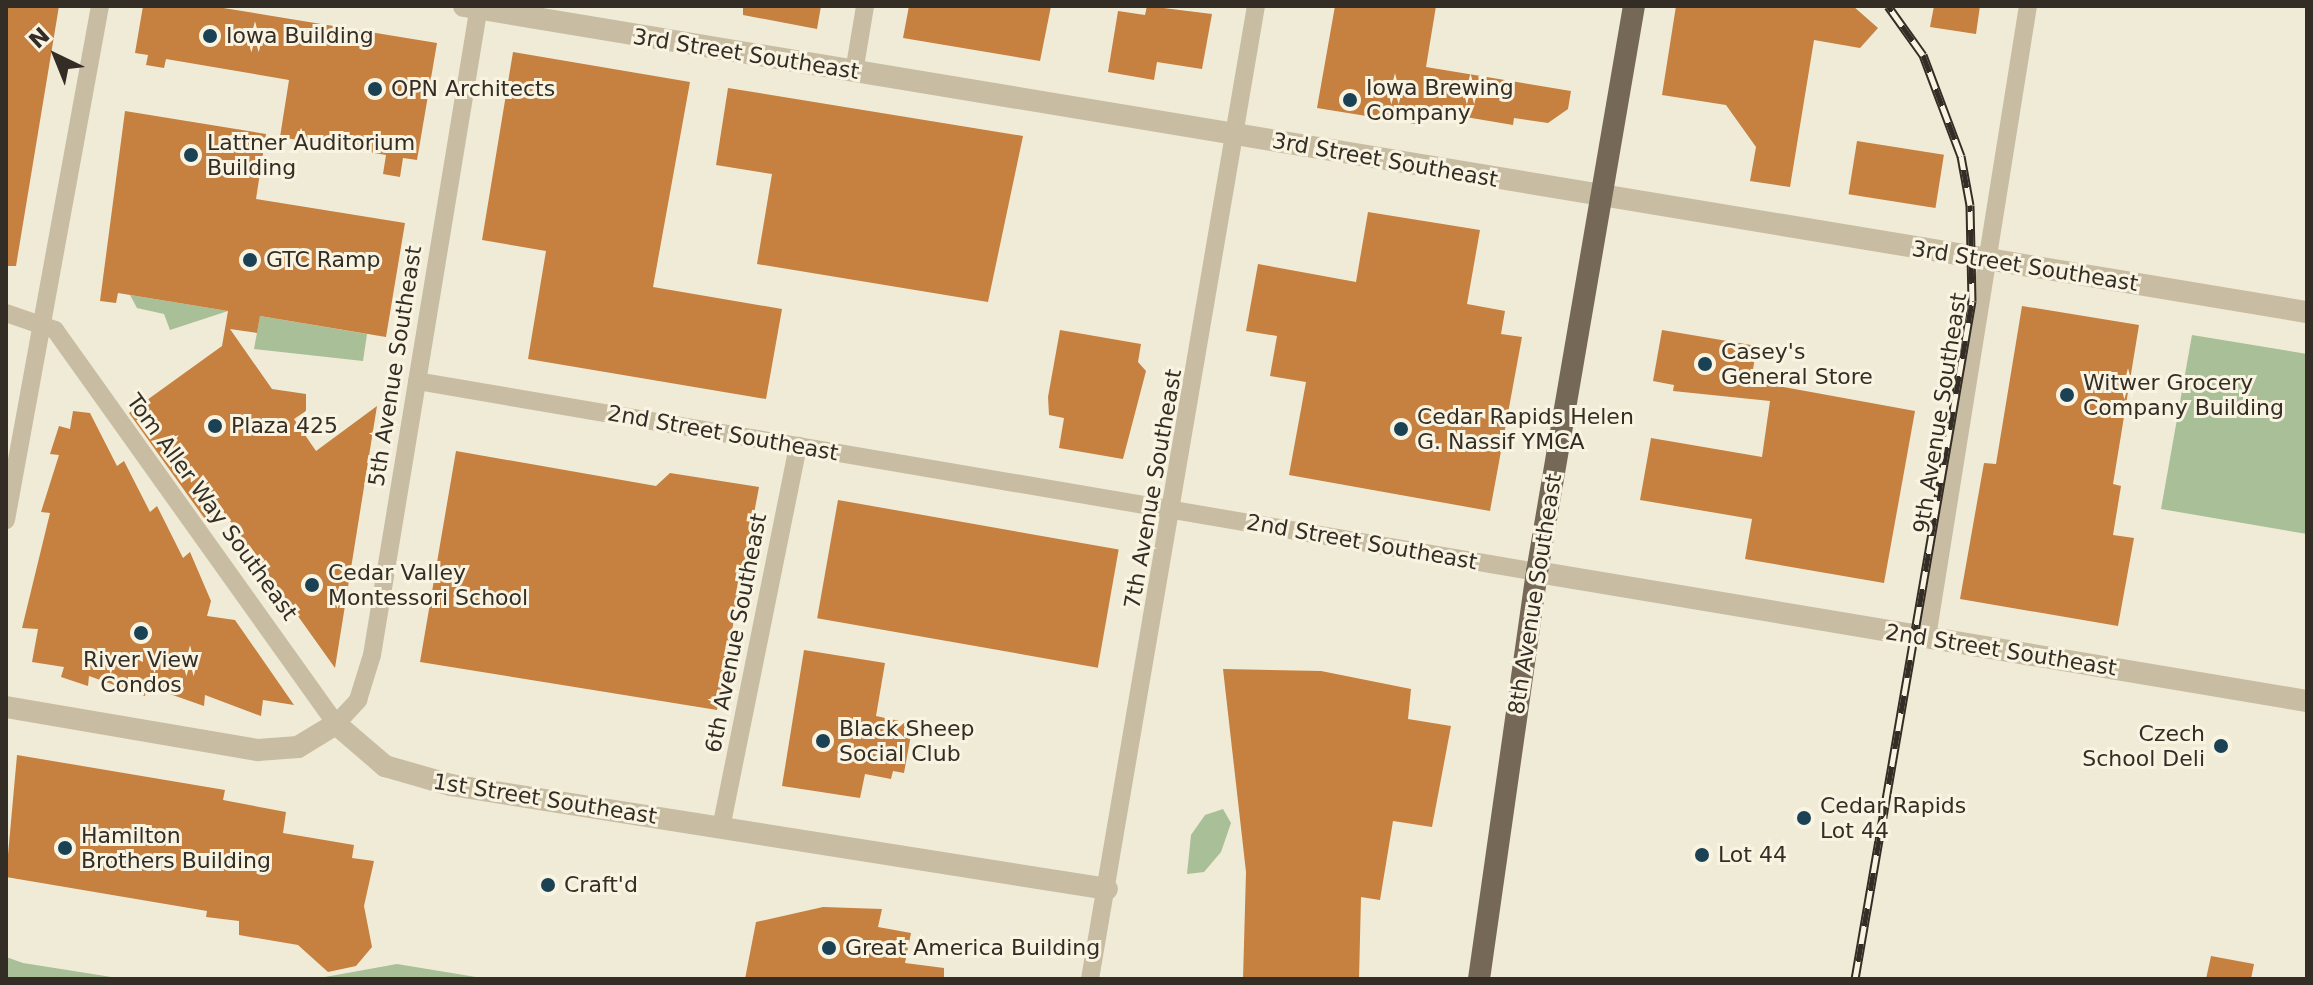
<!DOCTYPE html>
<html>
<head>
<meta charset="utf-8">
<style>
  body { margin:0 }
  #map { position:relative; width:2313px; height:985px; overflow:hidden; background:#f0ebd6; font-family:"DejaVu Sans",sans-serif }
  div>[style] { position:absolute }
  .green>* { inset:0; background:#a8bf97 }
  .building>* { inset:0; background:#c6803f; transform-origin:0 0 }
  .minor>* { height:18px; margin:-9px; padding:0 9px; transform-origin:9px; border-radius:9px; background:#c8bda3 }
  .tertiary>* { height:22px; margin:-11px; padding:0 11px; transform-origin:11px; border-radius:11px; background:#c8bda3 }
  .primary>* { height:22px; margin:-11px; padding:0 11px; transform-origin:11px; border-radius:11px; background:#756856 }
  .rail>* { height:9px; margin-top:-4.5px; transform-origin:0; background:repeating-linear-gradient(90deg,#f9f4e2 0 18px,#332d25 0 36px); box-sizing:border-box; border-block:2px solid #332d25 }
  .dots>* { width:22px; height:22px; translate:-50% -50%; box-sizing:border-box; border:4px solid #f9f4e2; border-radius:50% }
  span { translate:-50% -50%; white-space:nowrap; text-align:center; line-height:1.15; -webkit-text-stroke:6px #f9f4e2; paint-order:stroke }
  .poi-label { font-size:22px; color:#332d25 }
  .left { translate:0 -50%; text-align:left }
  .right { translate:-100% -50%; text-align:right }
  .street-label { font-size:22px; color:#332d25 }
  .frame { position:absolute; inset:0; border:8px solid #332d25; pointer-events:none }
  .north { position:absolute; left:16px; top:16px; width:80px; height:80px; -webkit-text-stroke:6px #f9f4e2; paint-order:stroke; rotate:317deg; font-size:22px; font-weight:700; line-height:32px; text-align:center; color:#332d25 }
  .north::after { content:''; display:block; margin:auto; width:28px; height:36px; background:#332d25; clip-path:polygon(50% 0,100% 100%,50% 72%,0 100%) }
</style>
</head>
<body>
<div id="map">
  <div class="green">
    <i style="clip-path:polygon(130px 295px,228px 311px,170px 330px,164px 314px,137px 308px)"></i>
    <i style="clip-path:polygon(260px 316px,367px 334px,363px 361px,254px 349px)"></i>
    <i style="clip-path:polygon(2192px 335px,2307px 354px,2307px 534px,2161px 509px)"></i>
    <i style="clip-path:polygon(1223px 809px,1231px 823px,1221px 852px,1204px 872px,1187px 874px,1191px 835px,1205px 815px)"></i>
    <i style="clip-path:polygon(6px 957px,23px 963px,124px 979px,6px 979px)"></i>
    <i style="clip-path:polygon(397px 964px,488px 979px,314px 979px)"></i>
  </div>
  <div class="building">
    <i style="clip-path:polygon(6px 6px,59px 6px,16px 266px,6px 266px)"></i>
    <i style="clip-path:polygon(143px 6px,211px 6px,437px 43px,417px 160px,403px 158px,400px 177px,383px 174px,386px 155px,280px 137px,289px 80px,166px 59px,164px 68px,146px 65px,148px 55px,135px 53px)"></i>
    <i style="clip-path:polygon(743px 6px,821px 6px,817px 29px,743px 15px)"></i>
    <i style="clip-path:polygon(909px 6px,1051px 6px,1040px 61px,903px 38px)"></i>
    <i style="clip-path:polygon(1147px 6px,1212px 14px,1202px 69px,1157px 62px,1154px 80px,1108px 72px,1118px 11px,1145px 15px)"></i>
    <i style="clip-path:polygon(1335px 6px,1436px 6px,1426px 67px,1571px 91px,1568px 109px,1548px 123px,1514px 118px,1513px 125px,1418px 109px,1416px 124px,1317px 108px)"></i>
    <i style="clip-path:polygon(1676px 6px,1853px 6px,1878px 28px,1860px 48px,1814px 40px,1790px 187px,1750px 181px,1756px 147px,1726px 105px,1662px 95px)"></i>
    <i style="clip-path:polygon(1934px 6px,1980px 6px,1976px 34px,1930px 27px)"></i>
    <i style="clip-path:polygon(513px 52px,690px 82px,653px 287px,782px 309px,766px 399px,528px 359px,546px 251px,482px 240px)"></i>
    <i style="clip-path:polygon(728px 88px,1023px 136px,988px 302px,757px 264px,772px 174px,716px 165px)"></i>
    <i style="clip-path:polygon(125px 111px,266px 134px,256px 199px,405px 223px,386px 337px,260px 316px,257px 333px,230px 329px,272px 389px,306px 394px,306px 411px,294px 419px,316px 451px,377px 406px,335px 668px,223px 511px,207px 522px,129px 413px,222px 346px,228px 311px,118px 293px,116px 303px,100px 301px)"></i>
    <i style="left:1857px;top:141px;width:88px;height:54px;rotate:9deg"></i>
    <i style="clip-path:polygon(1368px 212px,1480px 230px,1467px 304px,1505px 311px,1501px 334px,1522px 337px,1490px 511px,1289px 475px,1306px 382px,1270px 376px,1277px 336px,1246px 331px,1258px 264px,1356px 282px)"></i>
    <i style="clip-path:polygon(2022px 306px,2139px 325px,2113px 484px,2121px 486px,2113px 535px,2134px 538px,2118px 626px,1960px 599px,1984px 463px,1996px 464px)"></i>
    <i style="clip-path:polygon(1060px 330px,1141px 344px,1138px 362px,1146px 371px,1123px 459px,1059px 448px,1064px 418px,1049px 415px,1048px 397px)"></i>
    <i style="clip-path:polygon(1662px 330px,1757px 346px,1751px 381px,1915px 411px,1884px 583px,1745px 559px,1752px 519px,1640px 500px,1651px 438px,1762px 457px,1770px 401px,1673px 391px,1674px 385px,1653px 381px)"></i>
    <i style="clip-path:polygon(73px 411px,90px 413px,117px 466px,124px 461px,150px 512px,157px 506px,183px 558px,190px 552px,211px 601px,207px 616px,235px 620px,294px 705px,263px 700px,261px 716px,205px 695px,204px 706px,147px 686px,145px 696px,89px 676px,88px 686px,61px 677px,64px 667px,32px 662px,38px 629px,22px 628px,50px 513px,41px 512px,59px 455px,50px 454px,59px 426px,70px 429px)"></i>
    <i style="clip-path:polygon(456px 451px,656px 486px,670px 473px,759px 487px,717px 710px,420px 662px)"></i>
    <i style="left:838px;top:500px;width:285px;height:120px;rotate:10deg"></i>
    <i style="clip-path:polygon(804px 650px,885px 663px,876px 716px,913px 724px,904px 773px,893px 771px,891px 779px,865px 774px,860px 798px,782px 786px)"></i>
    <i style="clip-path:polygon(1223px 669px,1321px 671px,1411px 689px,1408px 719px,1451px 726px,1432px 827px,1393px 821px,1380px 900px,1361px 897px,1359px 979px,1243px 979px,1246px 872px)"></i>
    <i style="clip-path:polygon(17px 755px,225px 790px,223px 800px,286px 812px,283px 833px,354px 845px,352px 858px,374px 861px,364px 906px,372px 947px,356px 966px,328px 972px,298px 945px,239px 935px,239px 921px,206px 917px,207px 911px,6px 877px)"></i>
    <i style="clip-path:polygon(823px 907px,882px 909px,878px 927px,911px 933px,905px 963px,944px 968px,944px 979px,745px 979px,756px 922px)"></i>
    <i style="clip-path:polygon(2211px 956px,2254px 964px,2251px 979px,2206px 979px)"></i>
  </div>
  <div class="minor">
    <i style="left:854px;top:72px;width:67px;rotate:-80.5deg"></i>
    <i style="left:6px;top:313px;width:52px;rotate:19.1deg"></i>
    <i style="left:55px;top:330px;width:484px;rotate:54.5deg"></i>
    <i style="left:336px;top:724px;width:33px;rotate:-47deg"></i>
    <i style="left:358px;top:700px;width:47px;rotate:-72.7deg"></i>
    <i style="left:372px;top:655px;width:658px;rotate:-80.64deg"></i>
    <i style="left:417px;top:381px;width:1136px;rotate:9.68deg"></i>
    <i style="left:6px;top:520px;width:523px;rotate:-79.64deg"></i>
    <i style="left:1927px;top:637px;width:639px;rotate:-80.91deg"></i>
    <i style="left:721px;top:828px;width:390px;rotate:-78.6deg"></i>
    <i style="left:1090px;top:979px;width:987px;rotate:-80.32deg"></i>
  </div>
  <div class="tertiary">
    <i style="left:464px;top:6px;width:1868px;rotate:9.43deg"></i>
    <i style="left:1537px;top:572px;width:781px;rotate:9.51deg"></i>
    <i style="left:6px;top:707px;width:256px;rotate:9.7deg"></i>
    <i style="left:258px;top:750px;width:40px;rotate:-4.3deg"></i>
    <i style="left:298px;top:747px;width:44px;rotate:-31.2deg"></i>
    <i style="left:336px;top:724px;width:65px;rotate:40.6deg"></i>
    <i style="left:385px;top:766px;width:69px;rotate:16.1deg"></i>
    <i style="left:451px;top:785px;width:664px;rotate:9.01deg"></i>
  </div>
  <div class="primary">
    <i style="left:1479px;top:979px;width:411px;rotate:-81.9deg"></i>
    <i style="left:1537px;top:572px;width:574px;rotate:-80.28deg"></i>
  </div>
  <div class="rail">
    <i style="left:1855px;top:979px;width:688px;rotate:-80.21deg"></i>
    <i style="left:1972px;top:301px;width:96px;rotate:-91.2deg"></i>
    <i style="left:1970px;top:205px;width:50px;rotate:-100.4deg"></i>
    <i style="left:1961px;top:156px;width:108px;rotate:-110.6deg"></i>
    <i style="left:1923px;top:55px;width:60px;rotate:-125.5deg"></i>
  </div>
  <div class="dots">
    <i style="left:210px;top:36px;background:#1b4254"></i>
    <i style="left:375px;top:89px;background:#1b4254"></i>
    <i style="left:1350px;top:100px;background:#1b4254"></i>
    <i style="left:191px;top:155px;background:#1b4254"></i>
    <i style="left:250px;top:260px;background:#1b4254"></i>
    <i style="left:1705px;top:364px;background:#1b4254"></i>
    <i style="left:2067px;top:395px;background:#1b4254"></i>
    <i style="left:215px;top:426px;background:#1b4254"></i>
    <i style="left:1401px;top:429px;background:#1b4254"></i>
    <i style="left:312px;top:585px;background:#1b4254"></i>
    <i style="left:141px;top:633px;background:#1b4254"></i>
    <i style="left:823px;top:741px;background:#1b4254"></i>
    <i style="left:2221px;top:746px;background:#1b4254"></i>
    <i style="left:1804px;top:818px;background:#1b4254"></i>
    <i style="left:65px;top:848px;background:#1b4254"></i>
    <i style="left:1702px;top:855px;background:#1b4254"></i>
    <i style="left:548px;top:885px;background:#1b4254"></i>
    <i style="left:829px;top:948px;background:#1b4254"></i>
  </div>
  <div class="poi-label">
    <span class="left" style="left:226px;top:36px">Iowa Building</span>
    <span class="left" style="left:1366px;top:100px">Iowa Brewing<br>Company</span>
    <span class="left" style="left:391px;top:89px">OPN Architects</span>
    <span class="left" style="left:207px;top:155px">Lattner Auditorium<br>Building</span>
    <span class="left" style="left:266px;top:260px">GTC Ramp</span>
    <span class="left" style="left:1721px;top:364px">Casey's<br>General Store</span>
    <span class="left" style="left:2083px;top:395px">Witwer Grocery<br>Company Building</span>
    <span class="left" style="left:1417px;top:429px">Cedar Rapids Helen<br>G. Nassif YMCA</span>
    <span class="left" style="left:231px;top:426px">Plaza 425</span>
    <span class="left" style="left:328px;top:585px">Cedar Valley<br>Montessori School</span>
    <span style="left:141px;top:672px">River View<br>Condos</span>
    <span class="left" style="left:839px;top:741px">Black Sheep<br>Social Club</span>
    <span class="right" style="left:2205px;top:746px">Czech<br>School Deli</span>
    <span class="left" style="left:1820px;top:818px">Cedar Rapids<br>Lot 44</span>
    <span class="left" style="left:81px;top:848px">Hamilton<br>Brothers Building</span>
    <span class="left" style="left:1718px;top:855px">Lot 44</span>
    <span class="left" style="left:564px;top:885px">Craft'd</span>
    <span class="left" style="left:845px;top:948px">Great America Building</span>
  </div>
  <div class="street-label">
    <span style="left:746px;top:54px;rotate:9deg">3rd Street Southeast</span>
    <span style="left:1385px;top:160px;rotate:10deg">3rd Street Southeast</span>
    <span style="left:2025px;top:266px;rotate:9deg">3rd Street Southeast</span>
    <span style="left:395px;top:366px;rotate:-81deg">5th Avenue Southeast</span>
    <span style="left:1940px;top:413px;rotate:-81deg">9th Avenue Southeast</span>
    <span style="left:723px;top:433px;rotate:10deg">2nd Street Southeast</span>
    <span style="left:1153px;top:489px;rotate:-80deg">7th Avenue Southeast</span>
    <span style="left:212px;top:507px;rotate:54deg">Tom Aller Way Southeast</span>
    <span style="left:1362px;top:542px;rotate:10deg">2nd Street Southeast</span>
    <span style="left:1535px;top:594px;rotate:-81deg">8th Avenue Southeast</span>
    <span style="left:736px;top:633px;rotate:-79deg">6th Avenue Southeast</span>
    <span style="left:2001px;top:650px;rotate:9deg">2nd Street Southeast</span>
    <span style="left:545px;top:799px;rotate:9deg">1st Street Southeast</span>
  </div>
  <div class="frame"></div>
  <div class="north">N</div>
</div>
</body>
</html>
